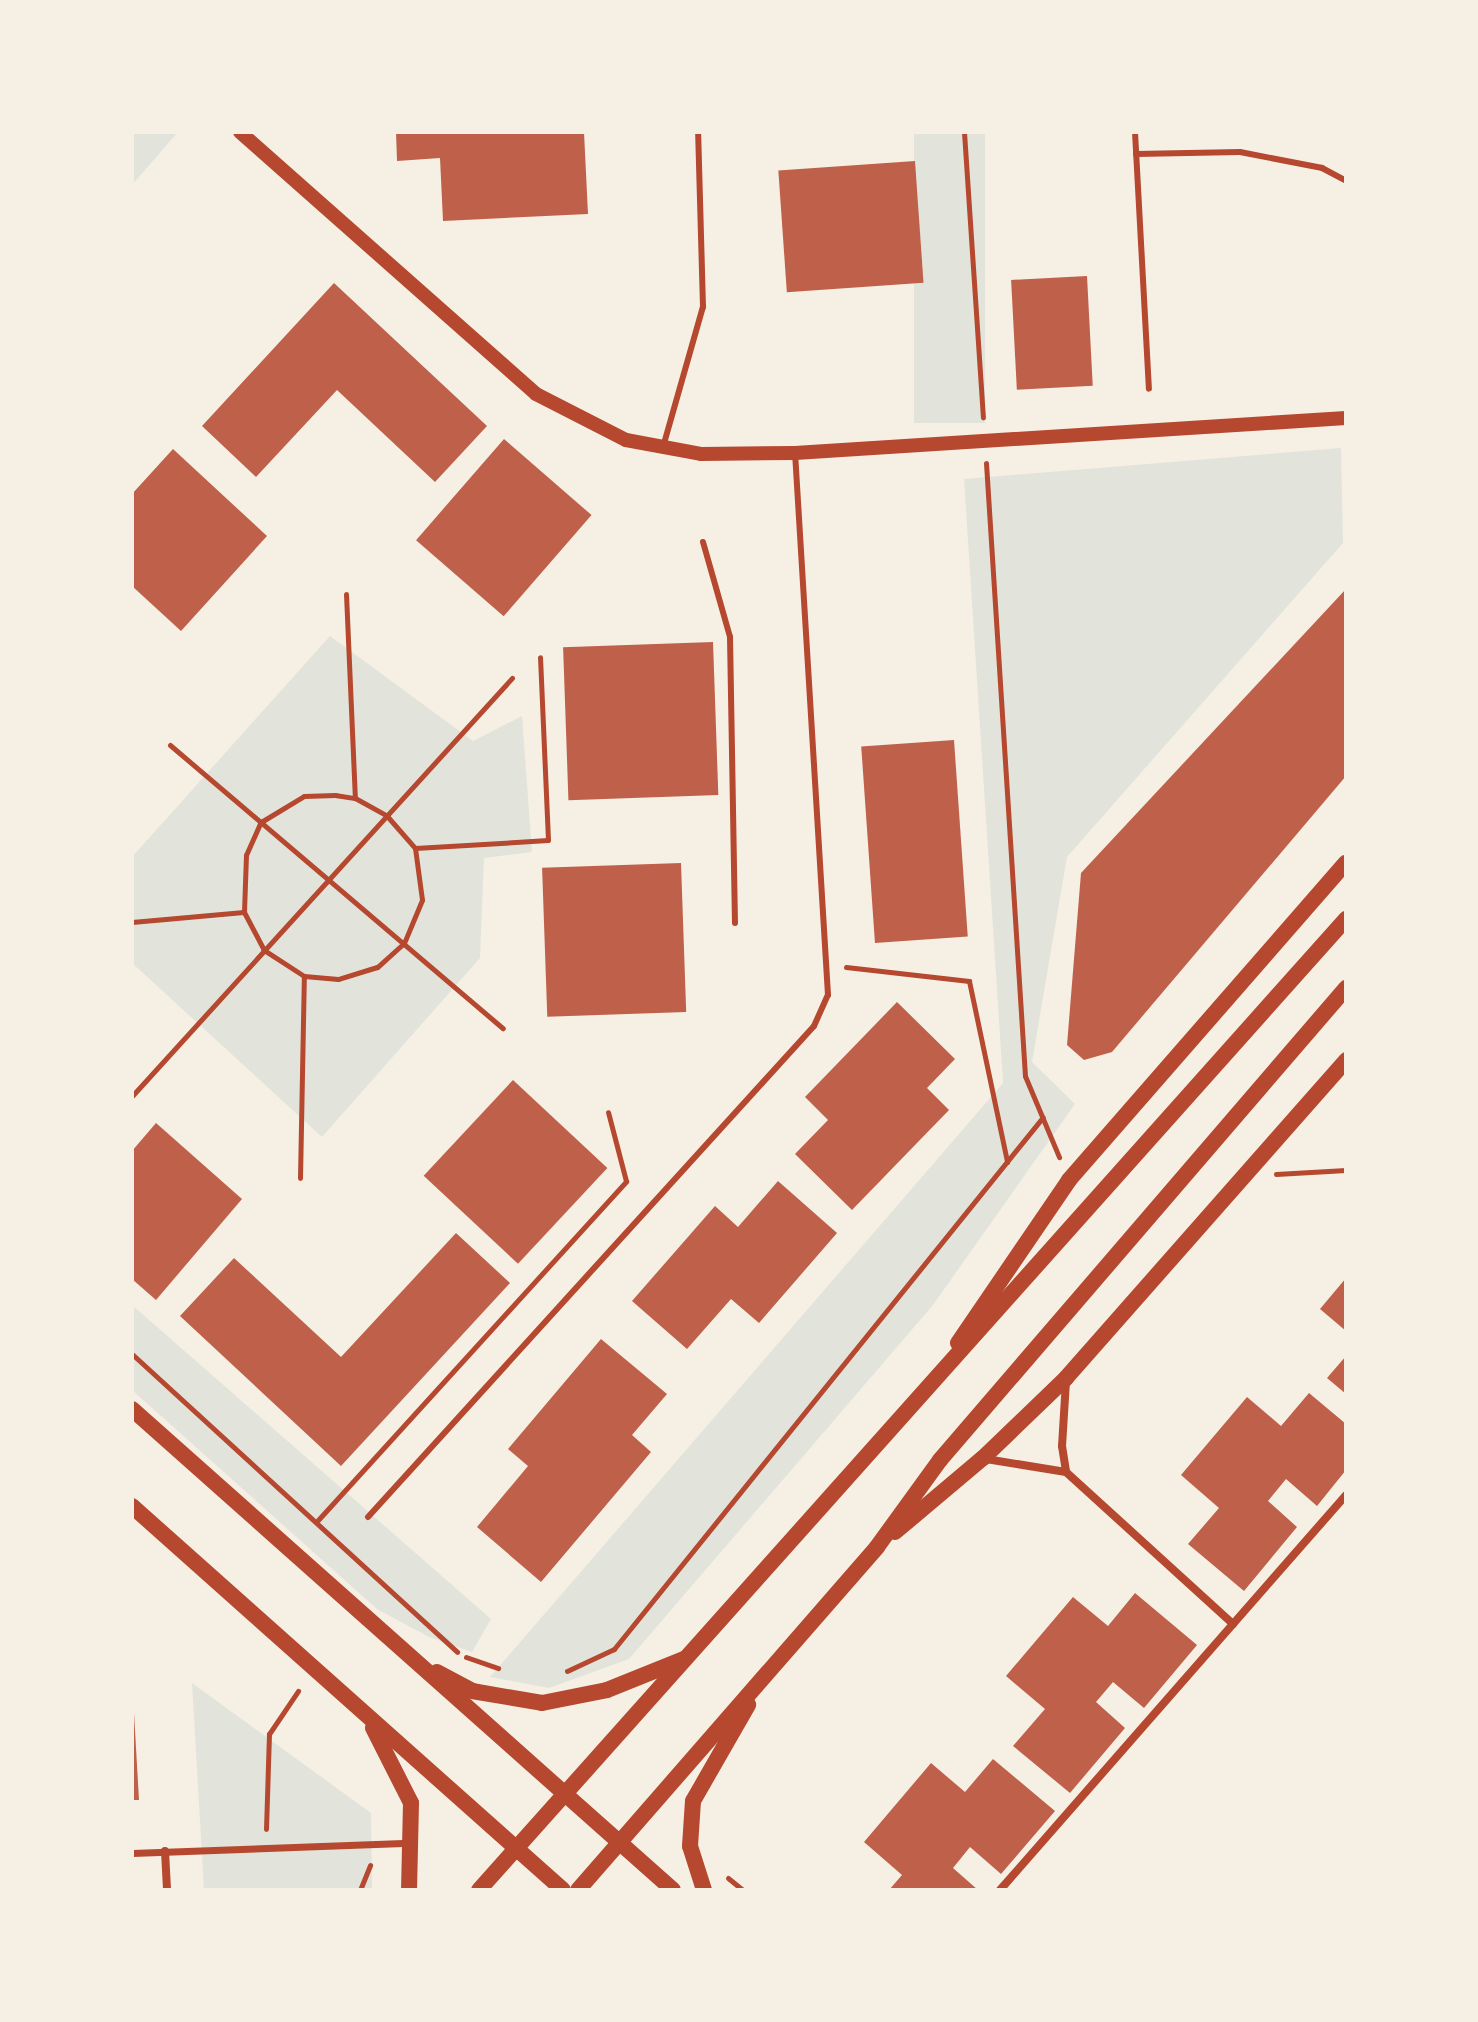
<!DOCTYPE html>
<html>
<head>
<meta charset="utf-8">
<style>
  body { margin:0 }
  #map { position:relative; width:1478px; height:2022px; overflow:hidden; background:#f6efe4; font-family:Georgia,serif }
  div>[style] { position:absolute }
  .green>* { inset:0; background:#e2e4dc; transform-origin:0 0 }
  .building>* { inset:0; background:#bf614a; transform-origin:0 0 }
  .path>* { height:5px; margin:-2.5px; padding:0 2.5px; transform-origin:2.5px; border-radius:2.5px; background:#b5482f }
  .service>* { height:6px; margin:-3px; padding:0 3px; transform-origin:3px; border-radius:3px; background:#b5482f }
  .pedestrian>* { height:7px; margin:-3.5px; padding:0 3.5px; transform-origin:3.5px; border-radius:3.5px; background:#b5482f }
  .minor>* { height:8px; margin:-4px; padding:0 4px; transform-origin:4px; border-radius:4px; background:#b5482f }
  .tertiary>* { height:14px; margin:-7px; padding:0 7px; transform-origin:7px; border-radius:7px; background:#b5482f }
  .secondary>* { height:16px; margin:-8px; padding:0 8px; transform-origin:8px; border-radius:8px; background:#b5482f }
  span { translate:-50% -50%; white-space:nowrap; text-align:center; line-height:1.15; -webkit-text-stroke:8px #f6efe4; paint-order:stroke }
  .frame { position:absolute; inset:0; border:134px solid #f6efe4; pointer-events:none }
</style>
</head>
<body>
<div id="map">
  <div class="green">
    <i style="clip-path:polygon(132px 132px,178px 132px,132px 185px)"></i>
    <i style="left:914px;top:132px;width:71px;height:291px"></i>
    <i style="clip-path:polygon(1341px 448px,1343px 543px,1067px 857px,1032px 1062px,1075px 1104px,933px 1305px,629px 1659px,549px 1688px,490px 1677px,1003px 1083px,964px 479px)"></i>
    <i style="clip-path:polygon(330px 636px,473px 741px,522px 716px,532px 852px,484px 858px,480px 958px,322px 1137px,132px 963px,132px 857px)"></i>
    <i style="clip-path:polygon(132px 1305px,491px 1619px,472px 1652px,429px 1637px,377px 1609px,132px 1390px)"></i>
    <i style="clip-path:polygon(192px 1683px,371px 1813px,372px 1890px,204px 1890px)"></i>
  </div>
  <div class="building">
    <i style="clip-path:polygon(396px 132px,584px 132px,588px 214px,443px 221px,440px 158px,397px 161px)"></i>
    <i style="left:915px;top:161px;width:122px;height:137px;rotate:86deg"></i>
    <i style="left:1087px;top:276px;width:110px;height:76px;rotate:87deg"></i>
    <i style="clip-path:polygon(334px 283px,487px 426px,435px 482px,337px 390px,256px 477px,202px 426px)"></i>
    <i style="left:504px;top:439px;width:116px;height:134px;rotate:41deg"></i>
    <i style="clip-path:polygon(173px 449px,267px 536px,181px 631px,132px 586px,132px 494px)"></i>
    <i style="clip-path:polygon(1346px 589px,1346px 776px,1112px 1052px,1084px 1060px,1067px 1045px,1081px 873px)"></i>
    <i style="left:713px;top:642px;width:153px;height:150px;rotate:88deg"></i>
    <i style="left:954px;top:740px;width:197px;height:93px;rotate:86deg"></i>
    <i style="left:681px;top:863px;width:149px;height:139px;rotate:88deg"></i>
    <i style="clip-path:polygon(897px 1002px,955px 1059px,927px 1088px,949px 1110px,852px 1210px,795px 1154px,828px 1120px,805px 1097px)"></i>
    <i style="left:513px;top:1080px;width:129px;height:131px;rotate:43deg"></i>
    <i style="clip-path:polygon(156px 1123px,242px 1199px,156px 1300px,132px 1279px,132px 1151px)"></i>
    <i style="clip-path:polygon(778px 1181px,837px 1233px,759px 1323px,731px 1299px,687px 1349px,632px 1301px,715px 1206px,738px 1227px)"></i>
    <i style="clip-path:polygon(456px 1233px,510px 1283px,341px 1466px,180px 1316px,234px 1258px,341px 1357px)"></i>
    <i style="clip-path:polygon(1346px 1278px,1346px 1331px,1320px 1309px)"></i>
    <i style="clip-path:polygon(601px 1339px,667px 1394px,632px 1435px,651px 1452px,541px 1582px,477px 1527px,528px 1466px,508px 1449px)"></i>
    <i style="clip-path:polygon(1346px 1356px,1346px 1394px,1327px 1378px)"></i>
    <i style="clip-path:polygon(1309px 1393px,1346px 1424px,1346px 1470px,1317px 1506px,1286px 1479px,1268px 1501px,1297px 1527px,1244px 1591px,1188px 1544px,1219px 1508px,1181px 1475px,1247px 1397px,1281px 1426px)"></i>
    <i style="clip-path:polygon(1135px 1593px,1197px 1645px,1144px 1708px,1113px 1682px,1096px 1702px,1125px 1728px,1070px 1793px,1013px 1746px,1045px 1709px,1006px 1676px,1073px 1597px,1108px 1626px)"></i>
    <i style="clip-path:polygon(132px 1713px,134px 1713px,139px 1800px,132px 1800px)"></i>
    <i style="clip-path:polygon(993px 1759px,1055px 1811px,1001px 1874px,970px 1847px,953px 1868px,978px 1890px,889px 1890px,902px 1875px,864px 1842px,931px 1763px,965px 1792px)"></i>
  </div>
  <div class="path">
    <i style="left:964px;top:132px;width:286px;rotate:86.2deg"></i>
    <i style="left:986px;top:463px;width:614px;rotate:86.36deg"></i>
    <i style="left:1025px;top:1076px;width:88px;rotate:67.2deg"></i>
    <i style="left:346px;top:594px;width:204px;rotate:87.5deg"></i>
    <i style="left:170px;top:745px;width:437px;rotate:40.4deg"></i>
    <i style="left:335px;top:795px;width:20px;rotate:9deg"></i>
    <i style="left:355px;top:798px;width:37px;rotate:29deg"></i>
    <i style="left:387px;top:816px;width:43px;rotate:48.8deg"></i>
    <i style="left:415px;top:848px;width:52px;rotate:82.3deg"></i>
    <i style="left:422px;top:900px;width:47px;rotate:112.7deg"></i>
    <i style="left:404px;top:943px;width:36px;rotate:138deg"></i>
    <i style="left:377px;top:967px;width:41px;rotate:162.9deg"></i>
    <i style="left:338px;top:979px;width:34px;rotate:-175deg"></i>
    <i style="left:304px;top:976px;width:48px;rotate:-147deg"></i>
    <i style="left:264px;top:950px;width:43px;rotate:-117.8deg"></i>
    <i style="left:244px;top:912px;width:57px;rotate:-88deg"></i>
    <i style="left:246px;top:855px;width:36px;rotate:-66deg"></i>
    <i style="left:261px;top:822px;width:50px;rotate:-31.2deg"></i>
    <i style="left:304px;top:796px;width:31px;rotate:-2deg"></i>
    <i style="left:415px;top:848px;width:133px;rotate:-3.4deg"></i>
    <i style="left:548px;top:840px;width:183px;rotate:-92.5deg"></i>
    <i style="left:132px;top:922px;width:112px;rotate:-5.1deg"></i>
    <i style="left:846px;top:967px;width:124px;rotate:6.5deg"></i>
    <i style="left:969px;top:981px;width:185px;rotate:78.1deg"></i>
    <i style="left:132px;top:1096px;width:565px;rotate:-47.73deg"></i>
    <i style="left:1276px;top:1174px;width:70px;rotate:-3.3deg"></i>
    <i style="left:300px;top:1178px;width:202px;rotate:-88.9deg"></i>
    <i style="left:132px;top:1354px;width:441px;rotate:42.5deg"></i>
    <i style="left:318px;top:1520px;width:458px;rotate:-47.7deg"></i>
    <i style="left:626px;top:1181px;width:71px;rotate:-104.6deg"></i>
    <i style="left:466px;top:1657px;width:34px;rotate:19deg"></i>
    <i style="left:567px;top:1671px;width:52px;rotate:-25.1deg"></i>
    <i style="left:614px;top:1649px;width:683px;rotate:-51.12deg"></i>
    <i style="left:266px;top:1829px;width:95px;rotate:-88.2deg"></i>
    <i style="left:269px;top:1734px;width:52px;rotate:-56deg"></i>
    <i style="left:728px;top:1878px;width:19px;rotate:39deg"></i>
    <i style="left:360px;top:1890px;width:27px;rotate:-68deg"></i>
  </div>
  <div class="service">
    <i style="left:1135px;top:132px;width:257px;rotate:86.9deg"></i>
    <i style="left:1136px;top:154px;width:104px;rotate:-1.1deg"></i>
    <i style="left:1240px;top:152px;width:84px;rotate:11deg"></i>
    <i style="left:1322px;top:168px;width:27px;rotate:28deg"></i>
    <i style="left:663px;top:447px;width:146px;rotate:-74.1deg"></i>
    <i style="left:703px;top:307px;width:175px;rotate:-91.6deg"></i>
    <i style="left:703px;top:542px;width:99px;rotate:74.1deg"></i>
    <i style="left:730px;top:637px;width:286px;rotate:89deg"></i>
    <i style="left:368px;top:1517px;width:663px;rotate:-47.75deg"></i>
    <i style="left:814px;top:1026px;width:34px;rotate:-66deg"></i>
    <i style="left:828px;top:995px;width:543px;rotate:-93.48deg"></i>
  </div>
  <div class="pedestrian">
    <i style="left:132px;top:1853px;width:278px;rotate:-2.1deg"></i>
  </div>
  <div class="minor">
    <i style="left:1066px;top:1381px;width:65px;rotate:93.5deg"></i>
    <i style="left:1062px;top:1446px;width:26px;rotate:81deg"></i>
    <i style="left:986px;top:1459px;width:81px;rotate:9.2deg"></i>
    <i style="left:1066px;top:1472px;width:226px;rotate:42.3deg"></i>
    <i style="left:165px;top:1851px;width:39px;rotate:87deg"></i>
    <i style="left:1000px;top:1890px;width:525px;rotate:-48.78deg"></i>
  </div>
  <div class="tertiary">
    <i style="left:240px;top:132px;width:395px;rotate:41.5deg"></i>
    <i style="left:536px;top:394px;width:101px;rotate:27.1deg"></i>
    <i style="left:626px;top:440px;width:76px;rotate:10.6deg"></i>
    <i style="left:701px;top:454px;width:94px;rotate:-0.6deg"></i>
    <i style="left:795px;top:453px;width:552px;rotate:-3.63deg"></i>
  </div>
  <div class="secondary">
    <i style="left:958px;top:1343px;width:197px;rotate:-55.7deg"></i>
    <i style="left:1069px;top:1180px;width:421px;rotate:-48.9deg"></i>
    <i style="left:132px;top:1409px;width:724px;rotate:41.64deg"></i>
    <i style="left:132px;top:1506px;width:577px;rotate:41.7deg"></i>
    <i style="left:895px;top:1532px;width:115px;rotate:-40.1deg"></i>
    <i style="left:983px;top:1458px;width:115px;rotate:-43.9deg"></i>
    <i style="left:1066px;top:1378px;width:424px;rotate:-48.6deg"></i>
    <i style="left:437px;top:1672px;width:40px;rotate:28deg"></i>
    <i style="left:472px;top:1691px;width:71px;rotate:9.7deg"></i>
    <i style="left:542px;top:1703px;width:66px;rotate:-11.3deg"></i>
    <i style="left:607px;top:1690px;width:83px;rotate:-21.9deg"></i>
    <i style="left:373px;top:1728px;width:84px;rotate:63.1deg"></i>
    <i style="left:411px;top:1803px;width:87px;rotate:91.3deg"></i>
    <i style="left:479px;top:1890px;width:1302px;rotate:-48.24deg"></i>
    <i style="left:578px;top:1890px;width:455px;rotate:-48.9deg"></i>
    <i style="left:877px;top:1547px;width:107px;rotate:-54.1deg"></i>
    <i style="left:940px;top:1460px;width:623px;rotate:-49.3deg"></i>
    <i style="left:704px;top:1890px;width:46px;rotate:-107.7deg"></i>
    <i style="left:690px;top:1846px;width:45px;rotate:-86.2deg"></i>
    <i style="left:693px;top:1801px;width:111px;rotate:-60.2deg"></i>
  </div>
  <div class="frame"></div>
</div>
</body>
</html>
